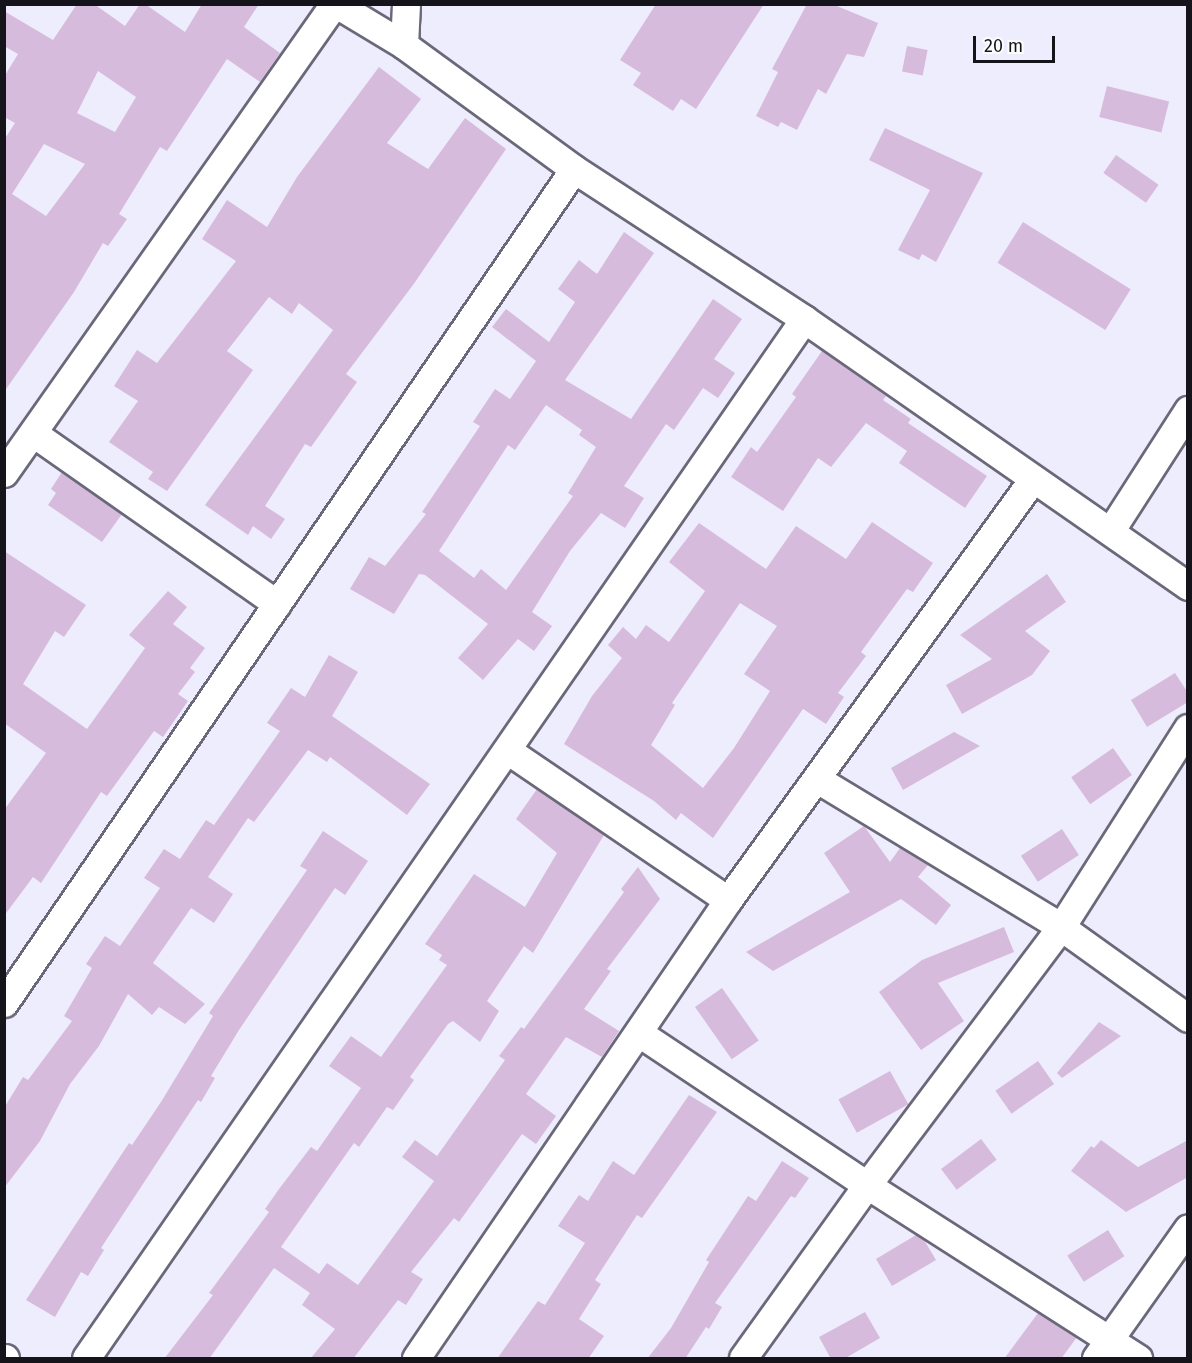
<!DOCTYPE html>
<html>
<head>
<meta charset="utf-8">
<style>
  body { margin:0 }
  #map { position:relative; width:1192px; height:1363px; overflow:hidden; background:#eeedfd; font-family:"Fira Sans",sans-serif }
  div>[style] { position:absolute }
  .building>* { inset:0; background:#d7bbdd; transform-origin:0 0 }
  .roads { filter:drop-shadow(2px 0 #6a6879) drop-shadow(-2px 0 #6a6879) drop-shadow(0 2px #6a6879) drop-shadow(0 -2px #6a6879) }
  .minor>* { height:27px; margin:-13.5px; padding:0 13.5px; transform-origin:13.5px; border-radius:13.5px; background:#fff }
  span { translate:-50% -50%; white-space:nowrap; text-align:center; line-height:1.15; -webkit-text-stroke:5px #fcfcfc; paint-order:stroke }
  .frame { position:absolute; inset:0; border:6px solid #15141b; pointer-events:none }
  .scale { position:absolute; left:973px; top:36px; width:82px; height:27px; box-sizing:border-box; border:3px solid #15141b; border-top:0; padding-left:8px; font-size:18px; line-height:21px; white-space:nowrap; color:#15141b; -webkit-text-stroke:4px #fcfcfc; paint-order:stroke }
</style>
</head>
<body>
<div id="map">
  <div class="building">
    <i style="clip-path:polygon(evenodd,77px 4px,94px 4px,125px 26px,140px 4px,145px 4px,185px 32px,202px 4px,259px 4px,244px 27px,280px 53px,260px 82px,227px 59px,167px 151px,160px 147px,119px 214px,127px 219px,108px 246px,103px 243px,74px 292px,4px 392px,4px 140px,15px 123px,4px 117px,4px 77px,18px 54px,4px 46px,4px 11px,53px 40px,77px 4px,98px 71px,136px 97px,115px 132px,77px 113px,98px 71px,77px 4px,44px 144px,85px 164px,46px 216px,12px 194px,44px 144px)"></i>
    <i style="clip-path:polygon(656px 4px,764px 4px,696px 109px,681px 99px,673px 111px,633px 85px,641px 73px,620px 60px)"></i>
    <i style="clip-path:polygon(807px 4px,832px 4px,878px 23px,864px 57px,847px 54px,826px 94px,818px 89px,797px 130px,781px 122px,778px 127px,756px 116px,778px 72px,772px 69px)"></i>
    <i style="left:907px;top:46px;width:21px;height:26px;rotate:11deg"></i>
    <i style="clip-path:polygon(379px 67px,421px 99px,387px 143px,428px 169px,465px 118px,506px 149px,413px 285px,346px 374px,357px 382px,311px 447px,305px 444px,265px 506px,285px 519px,271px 539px,253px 526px,248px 535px,205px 505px,333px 330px,299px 303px,292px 314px,269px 297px,227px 351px,253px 370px,167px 491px,148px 479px,153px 472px,109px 442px,138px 401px,114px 386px,137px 350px,157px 363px,236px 261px,202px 239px,227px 200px,267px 227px,297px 177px)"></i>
    <i style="left:1107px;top:86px;width:64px;height:32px;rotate:14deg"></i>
    <i style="clip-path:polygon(885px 128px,983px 173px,936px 262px,922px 254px,919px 260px,898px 250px,930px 190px,869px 160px)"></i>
    <i style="left:1116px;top:155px;width:52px;height:22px;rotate:35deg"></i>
    <i style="left:1023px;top:222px;width:127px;height:48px;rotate:32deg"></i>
    <i style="clip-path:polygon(evenodd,624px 232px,654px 253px,565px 380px,631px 419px,713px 299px,742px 319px,714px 359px,735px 373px,718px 398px,703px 388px,674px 430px,666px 424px,624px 486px,644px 498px,625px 528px,601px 513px,570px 551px,532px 612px,552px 626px,534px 651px,518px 639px,483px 680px,458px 658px,488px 624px,425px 575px,419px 574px,394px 614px,350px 589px,369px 557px,385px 566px,426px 514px,422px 512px,480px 426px,473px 422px,495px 389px,510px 399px,536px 361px,492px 327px,506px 309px,549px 342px,575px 302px,558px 289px,579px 260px,597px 274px,624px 232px,546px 405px,582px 430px,579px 435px,596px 447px,568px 493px,573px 496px,506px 590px,481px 569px,474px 578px,439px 551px,508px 445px,515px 450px,546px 405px)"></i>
    <i style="clip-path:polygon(822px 351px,886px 396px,883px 400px,911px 419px,908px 423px,987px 476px,965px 508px,899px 463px,907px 451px,866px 423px,831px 467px,818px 458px,783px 511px,731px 477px,751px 447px,757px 452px,796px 397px,792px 394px)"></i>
    <i style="clip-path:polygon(62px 472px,122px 514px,102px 542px,48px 505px,56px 493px,51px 489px)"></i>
    <i style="clip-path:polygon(evenodd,872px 522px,933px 563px,913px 592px,907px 589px,861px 652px,866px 656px,838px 693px,844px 697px,826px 724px,803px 709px,713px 838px,681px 813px,676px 820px,654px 801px,564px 744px,592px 696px,622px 658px,608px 645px,623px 627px,636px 639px,646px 625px,669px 642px,705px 591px,669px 562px,699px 523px,766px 569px,796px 526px,846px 559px,872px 522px,740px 603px,777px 626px,744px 674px,770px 691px,734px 748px,703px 788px,651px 745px,675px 705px,672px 703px,740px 603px)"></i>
    <i style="clip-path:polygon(4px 551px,86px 605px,64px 637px,55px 631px,23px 684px,87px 729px,145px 648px,129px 635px,168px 591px,187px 607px,173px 624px,205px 648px,190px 668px,195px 672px,178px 694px,188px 701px,163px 737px,154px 731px,107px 796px,101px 792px,41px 883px,33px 877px,4px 916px,4px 810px,46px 753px,4px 723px)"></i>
    <i style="clip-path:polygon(1047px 574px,1066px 602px,1025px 631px,1050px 651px,1032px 675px,962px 714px,946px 685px,992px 659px,960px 635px)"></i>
    <i style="clip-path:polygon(329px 655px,358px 672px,332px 716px,430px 784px,407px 815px,330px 757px,327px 762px,308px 750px,254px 822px,248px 818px,208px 877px,233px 894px,214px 923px,191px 908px,153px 963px,205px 1004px,185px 1024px,159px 1007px,152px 1015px,128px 994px,99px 1046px,70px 1084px,40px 1141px,4px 1188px,4px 1108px,23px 1077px,28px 1080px,72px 1021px,64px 1016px,92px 968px,86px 964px,105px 936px,120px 946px,160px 888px,144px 878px,164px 849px,180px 859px,206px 820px,214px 825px,280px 731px,267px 723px,291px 688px,305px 697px)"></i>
    <i style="clip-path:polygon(1175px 673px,1188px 693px,1188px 702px,1147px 727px,1131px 700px)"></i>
    <i style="clip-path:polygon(954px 732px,980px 746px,903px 790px,891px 768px)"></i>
    <i style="left:1113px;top:748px;width:33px;height:51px;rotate:55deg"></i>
    <i style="clip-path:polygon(537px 789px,604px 835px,533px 953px,524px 946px,487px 1001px,499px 1011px,480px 1042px,453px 1021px,448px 1024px,410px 1077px,414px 1080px,393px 1110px,387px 1107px,359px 1147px,354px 1143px,281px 1247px,319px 1274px,327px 1263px,358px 1285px,434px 1181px,402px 1157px,415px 1140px,437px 1156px,505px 1060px,499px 1056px,521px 1027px,524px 1029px,624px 892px,621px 889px,638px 867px,660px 899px,607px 969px,611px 971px,584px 1009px,619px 1031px,602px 1057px,566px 1037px,526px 1094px,556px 1116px,536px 1144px,522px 1134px,459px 1222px,454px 1218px,411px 1272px,423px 1279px,406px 1305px,398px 1300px,353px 1359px,310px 1359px,335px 1329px,302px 1305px,310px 1293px,274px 1268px,209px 1359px,164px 1359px,213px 1295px,209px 1293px,269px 1212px,265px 1209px,279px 1189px,311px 1147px,317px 1151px,361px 1088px,329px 1066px,351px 1036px,381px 1057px,447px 965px,439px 960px,442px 955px,425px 944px,474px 874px,525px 907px,557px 853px,516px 819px)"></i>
    <i style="clip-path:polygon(864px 826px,890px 862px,900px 848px,928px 865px,918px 877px,951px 905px,936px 925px,901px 899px,773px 971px,746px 952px,850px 892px,824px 853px)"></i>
    <i style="left:1062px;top:829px;width:31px;height:49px;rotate:57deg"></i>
    <i style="clip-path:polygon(323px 831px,368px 861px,345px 895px,335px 888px,239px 1030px,211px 1076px,215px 1078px,201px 1102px,198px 1100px,101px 1248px,104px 1250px,88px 1276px,81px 1272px,55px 1317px,26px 1300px,129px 1143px,132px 1145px,161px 1102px,213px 1016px,209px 1013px,307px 870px,300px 866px)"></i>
    <i style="clip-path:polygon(1004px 927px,1014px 952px,938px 983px,964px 1021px,921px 1050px,879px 992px,922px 960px)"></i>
    <i style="left:722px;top:988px;width:64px;height:33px;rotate:55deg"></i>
    <i style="clip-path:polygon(1099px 1022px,1121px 1036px,1062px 1078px,1057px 1073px)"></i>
    <i style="left:1038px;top:1061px;width:28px;height:52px;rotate:55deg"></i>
    <i style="left:890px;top:1071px;width:38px;height:59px;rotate:61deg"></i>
    <i style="clip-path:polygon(689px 1095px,717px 1112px,642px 1218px,637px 1215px,595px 1280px,601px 1284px,579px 1319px,604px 1336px,588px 1359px,497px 1359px,538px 1301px,545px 1305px,585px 1243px,558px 1226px,579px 1195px,588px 1201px,613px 1161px,634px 1175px)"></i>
    <i style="left:981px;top:1139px;width:26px;height:50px;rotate:53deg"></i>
    <i style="clip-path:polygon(1101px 1140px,1138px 1167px,1188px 1140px,1188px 1177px,1126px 1212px,1071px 1171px,1091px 1146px,1094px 1148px)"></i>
    <i style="clip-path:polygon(782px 1161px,809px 1178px,795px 1198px,791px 1196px,715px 1303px,722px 1307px,709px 1329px,706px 1327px,685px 1359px,647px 1359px,671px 1328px,709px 1262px,706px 1260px,748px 1196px,756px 1201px)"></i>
    <i style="left:1108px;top:1230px;width:31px;height:48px;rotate:58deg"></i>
    <i style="clip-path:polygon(916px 1235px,924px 1240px,936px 1260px,892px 1286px,876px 1259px)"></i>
    <i style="clip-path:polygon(865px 1312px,880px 1338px,844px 1359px,831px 1359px,819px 1337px)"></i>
    <i style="clip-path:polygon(1038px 1313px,1077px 1337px,1061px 1359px,1004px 1359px)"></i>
  </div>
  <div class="roads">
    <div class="minor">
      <i style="left:336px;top:4px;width:79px;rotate:31.1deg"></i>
      <i style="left:404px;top:45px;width:210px;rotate:36.1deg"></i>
      <i style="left:574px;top:169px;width:275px;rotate:33.1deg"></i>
      <i style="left:804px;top:319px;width:468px;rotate:34.8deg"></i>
      <i style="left:404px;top:45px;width:41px;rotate:-87.2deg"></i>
      <i style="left:33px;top:433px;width:298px;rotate:35deg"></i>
      <i style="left:4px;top:473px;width:573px;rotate:-54.87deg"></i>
      <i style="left:1111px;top:530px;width:143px;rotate:-57.3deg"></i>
      <i style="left:507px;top:750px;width:267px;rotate:34.2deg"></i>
      <i style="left:817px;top:779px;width:285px;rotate:31.2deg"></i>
      <i style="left:1061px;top:927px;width:156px;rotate:35.6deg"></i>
      <i style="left:4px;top:1003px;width:1010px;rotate:-55.65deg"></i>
      <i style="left:639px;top:1033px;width:274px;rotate:33.7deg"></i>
      <i style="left:867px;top:1185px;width:322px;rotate:32.6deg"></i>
      <i style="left:4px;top:1358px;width:1px"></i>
      <i style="left:86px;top:1358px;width:1263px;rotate:-55.35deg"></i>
      <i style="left:416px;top:1358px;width:554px;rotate:-55.74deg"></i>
      <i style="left:728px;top:900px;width:520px;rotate:-54.08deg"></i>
      <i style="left:743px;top:1358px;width:213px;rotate:-54.4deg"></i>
      <i style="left:867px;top:1185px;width:323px;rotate:-53.1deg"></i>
      <i style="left:1061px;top:927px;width:236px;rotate:-57.5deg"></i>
      <i style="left:1096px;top:1358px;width:159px;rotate:-54.7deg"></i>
    </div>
  </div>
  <div class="frame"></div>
  <div class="scale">20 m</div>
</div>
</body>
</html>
